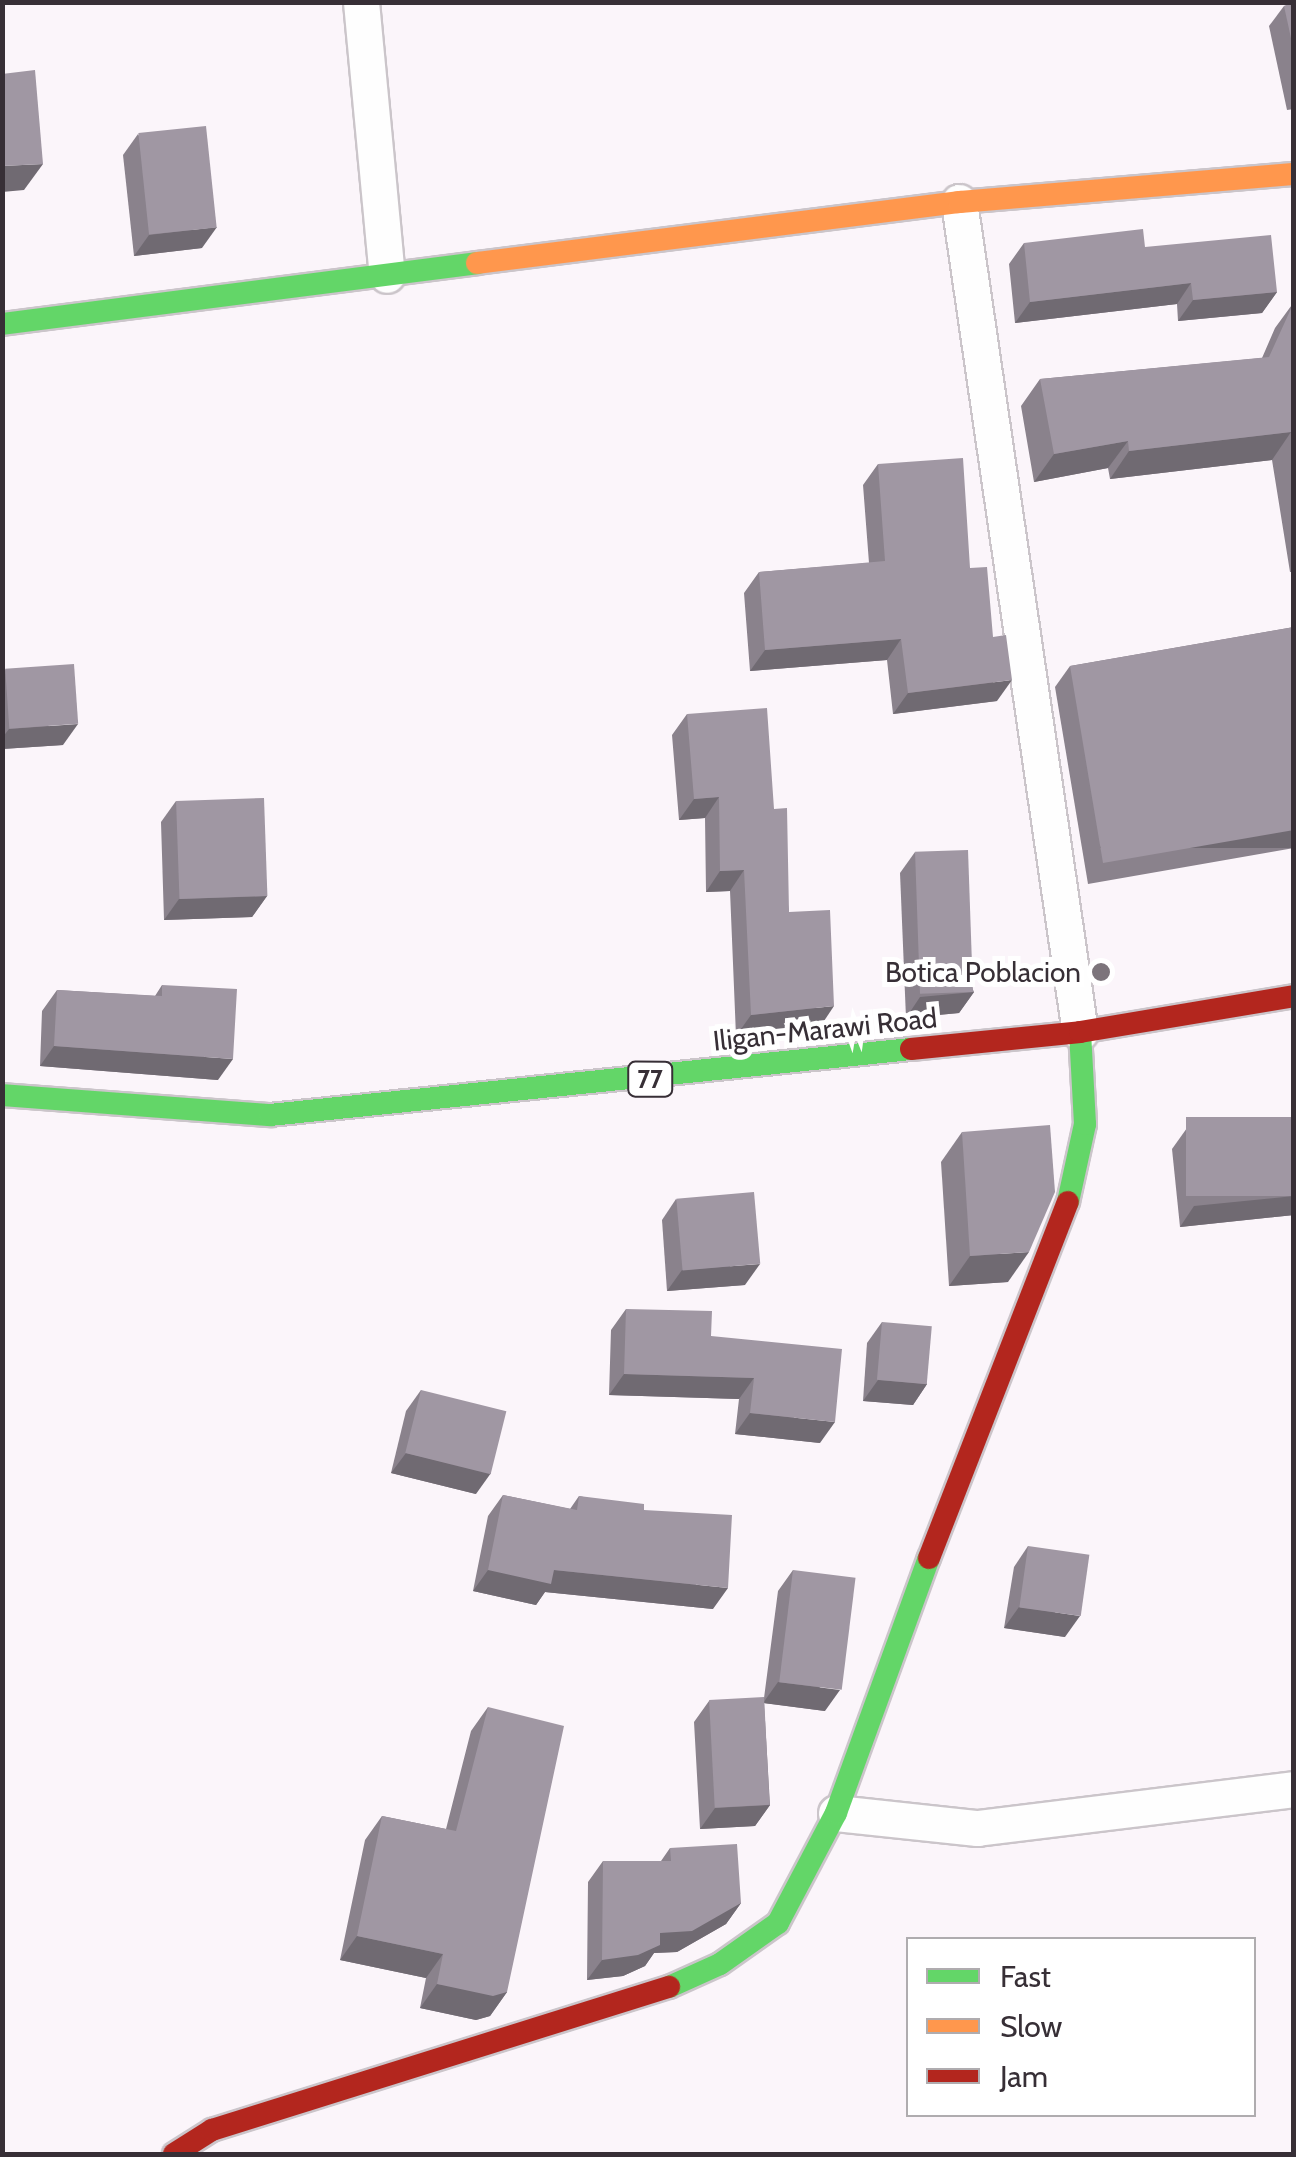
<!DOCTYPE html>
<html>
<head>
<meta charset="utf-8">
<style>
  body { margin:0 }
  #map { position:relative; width:1296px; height:2157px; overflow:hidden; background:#fbf5fa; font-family:Cabin,sans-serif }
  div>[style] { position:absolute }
  .roads { filter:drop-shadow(2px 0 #cbc5ca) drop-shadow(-2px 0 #cbc5ca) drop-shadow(0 2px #cbc5ca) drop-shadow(0 -2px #cbc5ca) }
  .street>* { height:35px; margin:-17.5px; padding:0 17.5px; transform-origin:17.5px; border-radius:17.5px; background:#fefefe }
  .fast>* { height:22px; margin:-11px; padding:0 11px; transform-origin:11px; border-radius:11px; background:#63d668 }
  .slow>* { height:22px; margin:-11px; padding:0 11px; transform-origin:11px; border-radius:11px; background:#ff974d }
  .jam>* { height:22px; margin:-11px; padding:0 11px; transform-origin:11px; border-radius:11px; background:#b3261e }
  .wall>* { inset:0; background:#8a828c }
  .shaded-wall>* { inset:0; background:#706a72; transform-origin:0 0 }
  .building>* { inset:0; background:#a097a3; transform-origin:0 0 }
  .dots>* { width:28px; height:28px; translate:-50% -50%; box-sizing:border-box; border:5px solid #fff; border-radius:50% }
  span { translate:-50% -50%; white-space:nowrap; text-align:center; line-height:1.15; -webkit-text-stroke:10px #fff; paint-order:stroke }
  .shield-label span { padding:2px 8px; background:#fff; border:2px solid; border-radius:8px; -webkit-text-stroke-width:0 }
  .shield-label { font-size:25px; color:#372f36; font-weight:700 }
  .poi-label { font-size:28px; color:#372f36 }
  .right { translate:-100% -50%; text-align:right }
  .street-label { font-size:28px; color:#372f36 }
  .frame { position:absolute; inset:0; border:5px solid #372f36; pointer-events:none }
  .legend { position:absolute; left:906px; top:1937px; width:350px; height:180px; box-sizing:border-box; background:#fff; border:2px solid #afacaf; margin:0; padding:12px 18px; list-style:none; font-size:30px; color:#372f36 }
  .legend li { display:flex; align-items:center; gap:20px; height:50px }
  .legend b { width:50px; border:2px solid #afacaf }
</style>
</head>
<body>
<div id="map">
  <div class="roads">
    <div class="street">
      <i style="left:361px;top:2px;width:274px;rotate:84.6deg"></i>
      <i style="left:959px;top:202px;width:839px;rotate:81.71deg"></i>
      <i style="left:836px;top:1813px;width:142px;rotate:6.1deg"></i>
      <i style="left:977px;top:1828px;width:319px;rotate:-7deg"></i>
    </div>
    <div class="fast">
      <i style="left:2px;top:324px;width:479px;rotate:-7.3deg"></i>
      <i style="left:2px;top:1095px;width:269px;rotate:4.3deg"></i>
      <i style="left:270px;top:1115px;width:644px;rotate:-5.88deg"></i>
      <i style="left:1068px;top:1202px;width:80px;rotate:-77.7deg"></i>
      <i style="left:1085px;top:1124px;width:92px;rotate:-93.1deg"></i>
      <i style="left:669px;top:1987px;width:56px;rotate:-24.3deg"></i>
      <i style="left:720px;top:1964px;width:71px;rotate:-35.3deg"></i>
      <i style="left:778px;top:1923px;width:124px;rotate:-62.2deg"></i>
      <i style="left:836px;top:1813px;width:271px;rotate:-70deg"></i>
    </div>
    <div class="slow">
      <i style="left:477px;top:263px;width:486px;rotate:-7.2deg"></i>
      <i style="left:959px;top:202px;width:336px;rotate:-4.8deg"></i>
    </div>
    <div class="jam">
      <i style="left:911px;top:1049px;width:170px;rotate:-5.7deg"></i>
      <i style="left:1080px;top:1032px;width:217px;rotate:-9.5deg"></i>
      <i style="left:929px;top:1558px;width:382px;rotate:-68.7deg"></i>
      <i style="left:174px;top:2154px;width:45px;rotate:-32.3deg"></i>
      <i style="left:212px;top:2130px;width:479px;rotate:-17.4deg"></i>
    </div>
  </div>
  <div class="wall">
    <i style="clip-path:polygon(1294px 3px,1294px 109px,1287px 110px,1269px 26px,1284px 6px)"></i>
    <i style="clip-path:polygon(138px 134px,202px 248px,134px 256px,123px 155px)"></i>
    <i style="clip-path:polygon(1024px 243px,1145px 247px,1277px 292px,1262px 313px,1178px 321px,1177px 304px,1015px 323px,1009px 264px)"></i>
    <i style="clip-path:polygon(1294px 302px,1294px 572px,1290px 572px,1272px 460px,1110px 479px,1108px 468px,1034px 482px,1021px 406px,1040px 379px,1262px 358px,1275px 328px)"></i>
    <i style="clip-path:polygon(878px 464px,970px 568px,997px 701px,893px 714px,887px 660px,750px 671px,744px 593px,759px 572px,869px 563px,863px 485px)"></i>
    <i style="clip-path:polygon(1294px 627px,1294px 848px,1088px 884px,1055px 687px,1070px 666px)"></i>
    <i style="clip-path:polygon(5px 669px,63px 745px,2px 749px,2px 672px)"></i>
    <i style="clip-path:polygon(687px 714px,774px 809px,789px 912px,820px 1027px,736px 1036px,730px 891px,706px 892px,705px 818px,679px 820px,672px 735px)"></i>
    <i style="clip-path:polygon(176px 801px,267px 896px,252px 917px,164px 920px,161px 822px)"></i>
    <i style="clip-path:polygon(915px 852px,974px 992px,959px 1013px,906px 1018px,900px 873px)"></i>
    <i style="clip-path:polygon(162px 985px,218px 1080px,40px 1066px,42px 1011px,57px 990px,155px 996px)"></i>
    <i style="clip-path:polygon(1294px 1117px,1294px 1215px,1180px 1227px,1172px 1149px,1187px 1128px)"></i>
    <i style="clip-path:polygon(962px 1132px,1008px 1282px,949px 1286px,941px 1162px)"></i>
    <i style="clip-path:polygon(676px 1199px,745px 1285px,667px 1291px,662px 1220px)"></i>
    <i style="clip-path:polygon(626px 1309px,711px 1336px,820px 1443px,735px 1434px,739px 1399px,609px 1395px,611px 1330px)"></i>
    <i style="clip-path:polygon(882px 1322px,927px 1384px,913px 1405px,863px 1401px,867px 1343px)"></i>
    <i style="clip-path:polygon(421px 1390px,476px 1494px,391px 1473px,406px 1411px)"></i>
    <i style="clip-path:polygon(503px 1495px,570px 1509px,579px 1496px,644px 1510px,713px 1609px,545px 1592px,536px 1605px,473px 1591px,488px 1516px)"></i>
    <i style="clip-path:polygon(1028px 1546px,1065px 1637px,1004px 1628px,1014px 1567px)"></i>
    <i style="clip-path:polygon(793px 1570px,825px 1711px,764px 1703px,770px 1805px,755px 1826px,700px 1829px,694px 1722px,709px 1701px,764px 1698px,778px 1591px)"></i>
    <i style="clip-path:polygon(488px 1707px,507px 1992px,490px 2016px,476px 2020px,420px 2008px,426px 1978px,340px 1960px,365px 1840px,382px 1816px,446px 1829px,471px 1731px)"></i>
    <i style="clip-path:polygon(670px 1848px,741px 1903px,726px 1924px,677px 1952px,654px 1953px,645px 1966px,623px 1976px,587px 1980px,588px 1882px,603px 1861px,661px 1861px)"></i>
  </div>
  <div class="shaded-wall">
    <i style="clip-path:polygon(43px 164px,24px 190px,2px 192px,2px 166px)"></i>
    <i style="clip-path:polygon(217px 227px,202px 248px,134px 256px,149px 235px)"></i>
    <i style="clip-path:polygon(1191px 283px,1177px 304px,1015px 323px,1030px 302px)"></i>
    <i style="clip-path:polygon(1277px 292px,1262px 313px,1178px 321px,1193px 300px)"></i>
    <i style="clip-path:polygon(1291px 432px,1272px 460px,1110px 479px,1129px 451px)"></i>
    <i style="clip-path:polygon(1128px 441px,1108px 468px,1034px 482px,1054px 454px)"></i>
    <i style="clip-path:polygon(901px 639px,887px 660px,750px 671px,765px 650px)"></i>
    <i style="clip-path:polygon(1012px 680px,997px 701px,893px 714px,908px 693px)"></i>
    <i style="clip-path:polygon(78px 724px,63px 745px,2px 749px,2px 738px,9px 729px)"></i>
    <i style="clip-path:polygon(719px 797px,705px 818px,679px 820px,694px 799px)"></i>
    <i style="left:1294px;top:830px;width:18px;height:194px;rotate:90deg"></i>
    <i style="clip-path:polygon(744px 870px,730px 891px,706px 892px,720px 871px)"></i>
    <i style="clip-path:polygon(267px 896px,252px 917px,164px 920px,179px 899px)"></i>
    <i style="clip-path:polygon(974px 992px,959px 1013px,906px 1018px,920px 997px)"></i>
    <i style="clip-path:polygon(834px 1006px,820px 1027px,736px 1036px,751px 1015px)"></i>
    <i style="clip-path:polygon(54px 1046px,233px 1059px,218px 1080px,40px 1066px)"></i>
    <i style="clip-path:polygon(1294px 1196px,1294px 1215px,1180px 1227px,1194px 1206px)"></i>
    <i style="clip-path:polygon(1029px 1252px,1008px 1282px,949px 1286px,970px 1256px)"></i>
    <i style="clip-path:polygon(760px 1264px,745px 1285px,667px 1291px,682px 1270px)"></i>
    <i style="clip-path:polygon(624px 1374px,754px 1378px,739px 1399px,609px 1395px)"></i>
    <i style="clip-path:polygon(878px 1380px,927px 1384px,913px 1405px,863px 1401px)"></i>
    <i style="clip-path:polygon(750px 1413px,835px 1422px,820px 1443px,735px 1434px)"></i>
    <i style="clip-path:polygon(406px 1453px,491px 1473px,476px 1494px,391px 1473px)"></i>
    <i style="clip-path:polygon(488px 1570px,554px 1570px,728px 1588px,713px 1609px,545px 1592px,536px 1605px,473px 1591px)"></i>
    <i style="clip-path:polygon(1019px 1607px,1080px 1616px,1065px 1637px,1004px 1628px)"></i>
    <i style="clip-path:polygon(778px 1682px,840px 1690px,825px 1711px,763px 1703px)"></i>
    <i style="clip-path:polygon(770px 1805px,755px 1826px,700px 1829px,715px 1808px)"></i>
    <i style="clip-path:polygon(741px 1903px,726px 1924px,677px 1952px,654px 1953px,645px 1966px,623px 1976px,587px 1980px,602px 1960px,660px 1933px)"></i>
    <i style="clip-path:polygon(357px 1936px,443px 1954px,426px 1978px,340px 1960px)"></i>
    <i style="clip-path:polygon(437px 1984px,507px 1992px,490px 2016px,476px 2020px,420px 2008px)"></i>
  </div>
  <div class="building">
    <i style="clip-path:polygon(1294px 3px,1294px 52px,1284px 6px)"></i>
    <i style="clip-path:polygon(35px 70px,43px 164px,2px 166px,2px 74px)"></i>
    <i style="left:206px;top:126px;width:102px;height:68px;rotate:84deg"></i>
    <i style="clip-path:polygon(1143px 229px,1145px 247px,1271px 235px,1277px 292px,1193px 300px,1191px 283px,1030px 302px,1024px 243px)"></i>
    <i style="clip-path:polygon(1294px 302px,1294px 448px,1291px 432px,1129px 451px,1128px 441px,1054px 454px,1040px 379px,1269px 357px)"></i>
    <i style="clip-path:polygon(963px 458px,970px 568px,987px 567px,993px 637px,1006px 635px,1012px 680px,908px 693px,901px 639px,765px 650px,759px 572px,885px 561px,878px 464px)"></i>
    <i style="clip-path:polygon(1294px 627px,1294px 830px,1103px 863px,1070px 666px)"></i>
    <i style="left:74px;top:664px;width:60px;height:69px;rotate:86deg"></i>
    <i style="clip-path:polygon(767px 708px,774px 809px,787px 808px,789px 912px,830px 910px,834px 1006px,751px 1015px,744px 870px,720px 871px,719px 797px,694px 799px,687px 714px)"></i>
    <i style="left:264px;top:798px;width:98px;height:88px;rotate:88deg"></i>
    <i style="left:968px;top:850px;width:142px;height:53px;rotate:88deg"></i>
    <i style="clip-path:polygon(162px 985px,237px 989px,233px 1059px,54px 1046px,57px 990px,162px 996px)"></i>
    <i style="left:1294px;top:1117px;width:79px;height:108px;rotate:90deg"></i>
    <i style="clip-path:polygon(1050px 1125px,1055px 1192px,1029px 1252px,970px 1256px,962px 1132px)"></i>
    <i style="left:754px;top:1192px;width:72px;height:78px;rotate:85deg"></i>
    <i style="clip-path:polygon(626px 1309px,712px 1311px,711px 1336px,842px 1349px,835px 1422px,750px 1413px,754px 1378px,624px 1374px)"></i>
    <i style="left:882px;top:1322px;width:50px;height:58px;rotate:5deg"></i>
    <i style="left:421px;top:1390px;width:88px;height:65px;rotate:14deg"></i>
    <i style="clip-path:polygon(503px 1495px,577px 1510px,579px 1496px,644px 1504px,644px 1510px,732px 1515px,728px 1588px,554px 1570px,551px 1584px,488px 1570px)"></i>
    <i style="left:1028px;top:1546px;width:62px;height:62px;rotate:8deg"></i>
    <i style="left:793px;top:1570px;width:63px;height:113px;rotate:7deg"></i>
    <i style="left:764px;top:1697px;width:108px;height:55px;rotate:87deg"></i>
    <i style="clip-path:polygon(488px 1707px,564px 1726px,507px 1992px,493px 1996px,437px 1984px,443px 1954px,357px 1936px,382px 1816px,456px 1831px)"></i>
    <i style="clip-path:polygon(737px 1844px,741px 1903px,692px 1931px,660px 1933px,660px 1945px,638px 1955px,602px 1960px,603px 1861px,671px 1861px,670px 1848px)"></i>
  </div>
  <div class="dots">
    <i style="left:1101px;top:972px;background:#7c747b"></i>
  </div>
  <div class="shield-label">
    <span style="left:650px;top:1079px">77</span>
  </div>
  <div class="poi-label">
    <span class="right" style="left:1081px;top:972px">Botica Poblacion</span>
  </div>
  <div class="street-label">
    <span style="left:825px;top:1029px;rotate:-6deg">Iligan-Marawi Road</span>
  </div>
  <div class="frame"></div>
  <ul class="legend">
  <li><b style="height:12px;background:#63d668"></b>Fast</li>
  <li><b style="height:12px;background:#ff974d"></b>Slow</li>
  <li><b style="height:12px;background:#b3261e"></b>Jam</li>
  </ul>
</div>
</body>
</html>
